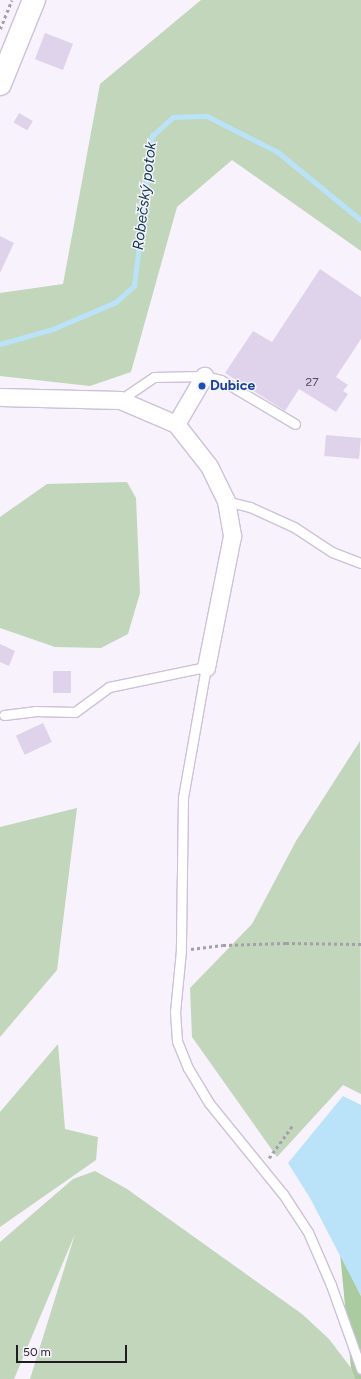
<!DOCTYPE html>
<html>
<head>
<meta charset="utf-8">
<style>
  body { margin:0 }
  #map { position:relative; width:361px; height:1379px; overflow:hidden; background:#f7f2fc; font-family:Figtree,sans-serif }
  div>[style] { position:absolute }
  .green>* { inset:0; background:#c1d6bb }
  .forest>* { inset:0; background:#aacaa0 }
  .water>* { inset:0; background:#bae3fa }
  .stream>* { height:4.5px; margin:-2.25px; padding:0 2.25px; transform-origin:2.25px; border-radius:2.25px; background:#bae3fa }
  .building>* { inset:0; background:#dfd3eb; transform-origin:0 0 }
  .path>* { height:2.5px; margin-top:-1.25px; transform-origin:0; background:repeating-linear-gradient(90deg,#a49fa9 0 3px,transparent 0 6px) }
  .roads { filter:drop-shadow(1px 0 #cdc1d9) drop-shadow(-1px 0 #cdc1d9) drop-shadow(0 1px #cdc1d9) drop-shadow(0 -1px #cdc1d9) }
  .lane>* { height:9px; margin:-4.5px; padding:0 4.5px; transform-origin:4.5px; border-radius:4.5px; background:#fff }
  .street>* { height:17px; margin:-8.5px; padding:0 8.5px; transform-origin:8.5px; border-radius:8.5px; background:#fff }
  .secondary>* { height:22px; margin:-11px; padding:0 11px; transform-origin:11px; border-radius:11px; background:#fff }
  .dots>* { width:11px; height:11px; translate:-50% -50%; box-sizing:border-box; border:2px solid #f7f2fc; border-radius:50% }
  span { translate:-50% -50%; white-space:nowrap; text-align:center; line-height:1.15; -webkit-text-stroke:3px #f7f2fc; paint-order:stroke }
  .number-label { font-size:12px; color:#504956 }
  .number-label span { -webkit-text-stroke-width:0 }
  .transit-label { font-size:14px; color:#164399; font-weight:700 }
  .left { translate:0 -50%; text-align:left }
  .water-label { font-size:15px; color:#083448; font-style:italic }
  .scale { position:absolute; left:16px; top:1345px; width:111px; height:18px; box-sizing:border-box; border:2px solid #201b24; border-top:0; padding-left:5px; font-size:12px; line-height:14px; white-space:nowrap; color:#201b24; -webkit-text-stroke:3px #f7f2fc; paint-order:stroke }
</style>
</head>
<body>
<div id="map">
  <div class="green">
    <i style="clip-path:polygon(201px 0,361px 0,361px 251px,232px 160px,177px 207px,131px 372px,90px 386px,0 376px,0 293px,63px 284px,100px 84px)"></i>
    <i style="clip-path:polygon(127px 482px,136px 498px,140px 593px,128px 634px,101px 648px,55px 647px,0 628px,0 517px,47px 484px)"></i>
    <i style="clip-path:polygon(360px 741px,361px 1094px,343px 1085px,277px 1157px,192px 1037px,190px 988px,252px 924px,296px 841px)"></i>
    <i style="clip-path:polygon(77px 808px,57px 970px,0 1037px,0 827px)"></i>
    <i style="clip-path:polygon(58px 1044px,65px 1129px,98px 1137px,96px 1160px,0 1227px,0 1112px)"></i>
    <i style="clip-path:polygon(95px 1171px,127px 1189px,302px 1314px,329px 1339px,351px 1368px,355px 1379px,30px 1379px,75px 1234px,14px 1379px,0 1379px,0 1242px,73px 1179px)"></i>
  </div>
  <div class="forest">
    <i style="clip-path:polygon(340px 1253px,361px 1296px,361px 1379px,355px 1379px,351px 1368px)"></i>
  </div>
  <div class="water">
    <i style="clip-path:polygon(343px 1096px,361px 1105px,361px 1296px,310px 1198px,288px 1163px)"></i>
  </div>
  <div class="stream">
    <i style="left:0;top:344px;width:55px;rotate:-15.8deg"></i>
    <i style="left:53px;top:329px;width:69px;rotate:-23.2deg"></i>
    <i style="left:116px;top:302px;width:24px;rotate:-42deg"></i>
    <i style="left:134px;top:286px;width:151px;rotate:-83.2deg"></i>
    <i style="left:152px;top:136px;width:28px;rotate:-42deg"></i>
    <i style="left:173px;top:117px;width:34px;rotate:-2deg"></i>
    <i style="left:207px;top:116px;width:80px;rotate:26.9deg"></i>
    <i style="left:278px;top:152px;width:107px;rotate:39.3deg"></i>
  </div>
  <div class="building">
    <i style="left:45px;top:33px;width:30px;height:28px;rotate:21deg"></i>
    <i style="left:19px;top:113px;width:16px;height:11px;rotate:30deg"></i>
    <i style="clip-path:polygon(0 236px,14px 243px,0 273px)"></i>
    <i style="clip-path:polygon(320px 269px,361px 297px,361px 339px,336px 377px,348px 385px,343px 391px,348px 394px,336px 412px,299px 389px,285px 411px,225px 373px,253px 331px,272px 342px)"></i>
    <i style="left:326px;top:435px;width:35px;height:21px;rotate:5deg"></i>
    <i style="clip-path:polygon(0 644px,15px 651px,9px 666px,0 662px)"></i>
    <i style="left:53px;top:671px;width:18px;height:22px"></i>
    <i style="left:43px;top:723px;width:21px;height:30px;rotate:65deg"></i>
  </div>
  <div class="path">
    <i style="left:0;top:29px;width:31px;rotate:-68deg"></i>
    <i style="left:191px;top:949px;width:32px;rotate:-7deg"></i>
    <i style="left:223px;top:945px;width:63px;rotate:-1.8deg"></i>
    <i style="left:286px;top:943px;width:75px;rotate:0.8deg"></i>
    <i style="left:269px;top:1158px;width:41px;rotate:-54deg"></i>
  </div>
  <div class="roads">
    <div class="lane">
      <i style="left:120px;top:400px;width:41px;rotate:-34.1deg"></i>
      <i style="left:154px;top:377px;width:50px;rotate:-1.1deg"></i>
      <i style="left:204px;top:376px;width:17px;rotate:13deg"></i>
      <i style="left:221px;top:380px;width:86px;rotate:30.7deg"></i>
      <i style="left:226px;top:501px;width:25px;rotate:14deg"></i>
      <i style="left:250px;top:507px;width:48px;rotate:24.4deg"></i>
      <i style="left:294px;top:527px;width:45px;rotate:33.3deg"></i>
      <i style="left:332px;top:552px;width:31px;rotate:21deg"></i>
      <i style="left:4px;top:715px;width:31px;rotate:-7deg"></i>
      <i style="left:35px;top:711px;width:40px;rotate:1.4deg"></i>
      <i style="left:75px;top:712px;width:42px;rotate:-36.3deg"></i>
      <i style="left:109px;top:687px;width:99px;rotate:-11.7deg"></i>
      <i style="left:206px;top:667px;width:133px;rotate:100deg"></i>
      <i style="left:183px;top:798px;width:152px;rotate:90.8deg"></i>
      <i style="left:181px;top:950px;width:62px;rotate:95.5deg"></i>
      <i style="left:175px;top:1012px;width:29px;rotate:86deg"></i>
      <i style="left:177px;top:1041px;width:29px;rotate:68deg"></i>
      <i style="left:188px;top:1068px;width:41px;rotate:59deg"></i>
      <i style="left:209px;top:1103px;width:117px;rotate:50.9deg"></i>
      <i style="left:283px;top:1194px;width:45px;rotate:56.7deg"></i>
      <i style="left:308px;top:1232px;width:58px;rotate:66.5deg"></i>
      <i style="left:331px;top:1285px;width:89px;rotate:70.3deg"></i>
    </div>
    <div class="street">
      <i style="left:0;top:397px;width:120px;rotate:1.4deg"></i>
      <i style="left:120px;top:400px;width:61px;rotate:23.2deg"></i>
      <i style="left:176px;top:424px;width:53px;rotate:51.8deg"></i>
      <i style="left:209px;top:466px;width:39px;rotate:64deg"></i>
      <i style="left:226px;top:501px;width:36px;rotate:80deg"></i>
      <i style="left:232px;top:536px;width:134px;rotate:101.2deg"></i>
      <i style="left:176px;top:424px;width:56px;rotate:-59.7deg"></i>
    </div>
    <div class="secondary">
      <i style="left:0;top:84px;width:91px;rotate:-68deg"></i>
    </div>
  </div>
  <div class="dots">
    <i style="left:202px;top:386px;background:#1a4fb4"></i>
  </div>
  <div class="number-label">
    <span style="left:312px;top:383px">27</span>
  </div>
  <div class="transit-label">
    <span class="left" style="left:210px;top:386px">Dubice</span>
  </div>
  <div class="water-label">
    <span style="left:145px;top:196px;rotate:-83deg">Robečský potok</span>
  </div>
  <div class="scale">50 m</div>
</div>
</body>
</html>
